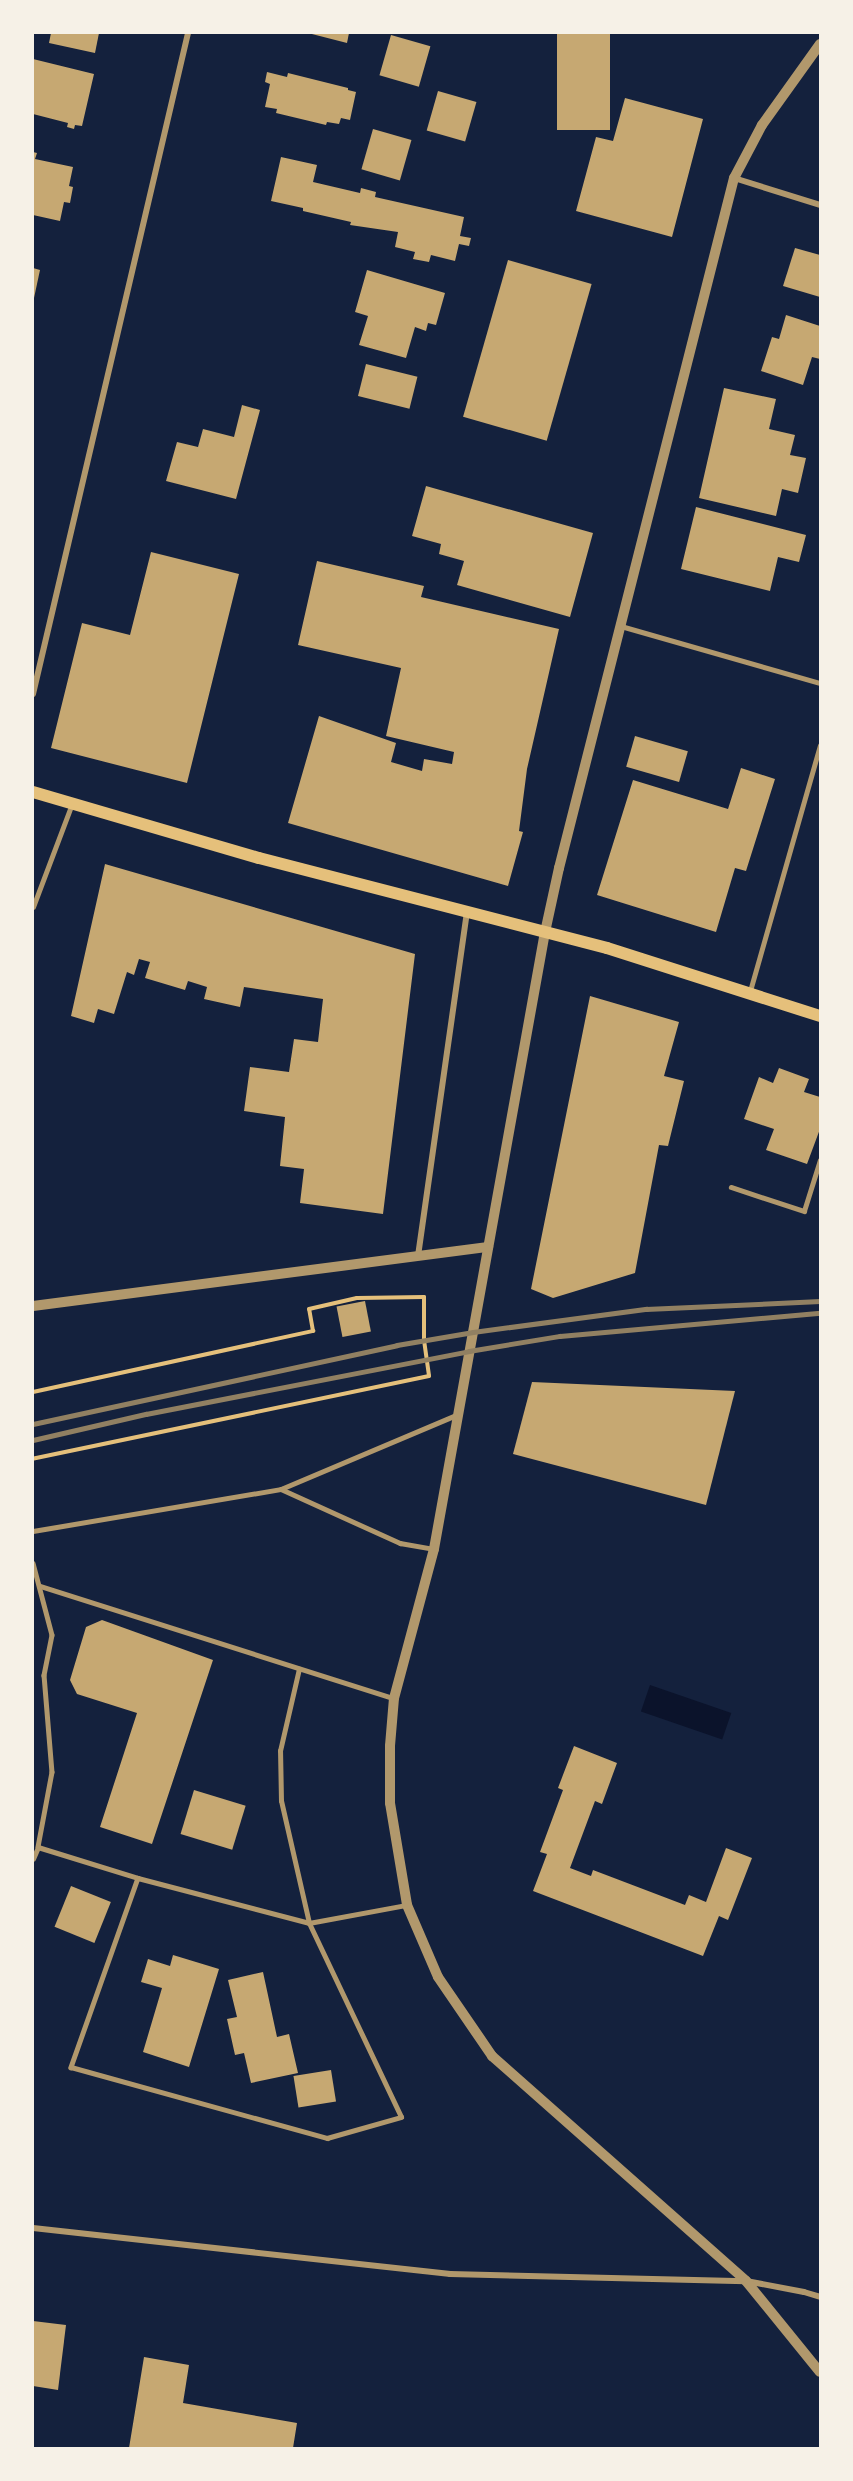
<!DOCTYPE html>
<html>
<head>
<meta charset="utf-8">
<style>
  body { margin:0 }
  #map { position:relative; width:853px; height:2481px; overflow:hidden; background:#14213d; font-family:"Exo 2",sans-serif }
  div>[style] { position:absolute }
  .water>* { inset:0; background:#0b132b; transform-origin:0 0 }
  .building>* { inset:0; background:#c6a872; transform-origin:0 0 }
  .path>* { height:4px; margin:-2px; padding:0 2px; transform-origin:2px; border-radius:2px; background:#e5c07b }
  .service>* { height:4.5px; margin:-2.25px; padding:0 2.25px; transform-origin:2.25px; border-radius:2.25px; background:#b1986c }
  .minor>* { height:6px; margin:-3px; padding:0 3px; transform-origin:3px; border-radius:3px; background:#b1986c }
  .tertiary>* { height:10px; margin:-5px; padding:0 5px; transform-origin:5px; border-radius:5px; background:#b1986c }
  .secondary>* { height:12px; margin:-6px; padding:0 6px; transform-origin:6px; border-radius:6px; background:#e5c07b }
  .rail>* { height:4.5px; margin:-2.25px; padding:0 2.25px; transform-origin:2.25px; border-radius:2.25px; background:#918062 }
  span { translate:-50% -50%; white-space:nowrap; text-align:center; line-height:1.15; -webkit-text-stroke:5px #f6f1e7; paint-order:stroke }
  .frame { position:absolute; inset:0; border:34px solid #f6f1e7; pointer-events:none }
</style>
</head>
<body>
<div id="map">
  <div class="water">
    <i style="left:650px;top:1685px;width:86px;height:28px;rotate:19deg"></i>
  </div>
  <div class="building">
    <i style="clip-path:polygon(51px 33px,99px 33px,95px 53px,49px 43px)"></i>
    <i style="clip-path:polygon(308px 33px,349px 33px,347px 43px)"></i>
    <i style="left:557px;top:33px;width:53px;height:97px"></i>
    <i style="left:391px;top:35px;width:41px;height:42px;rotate:16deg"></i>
    <i style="clip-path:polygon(33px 59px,94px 74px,82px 126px,75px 125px,74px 129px,67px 127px,68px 123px,33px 114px)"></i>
    <i style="clip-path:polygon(267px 72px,287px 77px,288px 73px,348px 88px,348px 90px,356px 92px,350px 120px,341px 118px,339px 124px,327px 122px,326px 125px,276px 113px,277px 109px,265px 107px,270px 84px,265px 82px)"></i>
    <i style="left:438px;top:91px;width:40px;height:41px;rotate:16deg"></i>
    <i style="clip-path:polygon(625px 98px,703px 119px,672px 237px,576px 211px,596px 137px,613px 141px)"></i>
    <i style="left:373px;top:129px;width:40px;height:42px;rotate:16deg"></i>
    <i style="clip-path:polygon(33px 152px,37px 153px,35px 159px,73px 167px,69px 186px,73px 187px,70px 203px,64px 202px,60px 221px,33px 215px)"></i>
    <i style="clip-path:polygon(281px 157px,317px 165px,313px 182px,360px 193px,361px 188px,376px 192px,375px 197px,464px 217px,460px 236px,471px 238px,469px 246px,459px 244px,455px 261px,431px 255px,429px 262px,413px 259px,415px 252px,395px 247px,398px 232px,350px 225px,351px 222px,303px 211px,303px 208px,271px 201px)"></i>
    <i style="clip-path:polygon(795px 248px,820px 255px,820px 297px,783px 286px)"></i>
    <i style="left:508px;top:260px;width:87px;height:163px;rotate:16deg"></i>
    <i style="clip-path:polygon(33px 268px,40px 270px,34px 298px,33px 298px)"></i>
    <i style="clip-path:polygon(367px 270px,445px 293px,436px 325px,428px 323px,426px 331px,415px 327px,406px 358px,359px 345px,368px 316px,355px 312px)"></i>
    <i style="clip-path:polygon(786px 315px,820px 326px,820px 359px,812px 357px,803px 385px,761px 371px,772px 337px,779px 339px)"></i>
    <i style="left:366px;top:364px;width:53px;height:33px;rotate:14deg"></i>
    <i style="clip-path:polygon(724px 388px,776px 399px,769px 429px,795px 435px,790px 455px,806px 458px,798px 493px,782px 489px,776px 516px,699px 498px)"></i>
    <i style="clip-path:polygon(242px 405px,260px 410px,236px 499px,166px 481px,177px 442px,198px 447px,203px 429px,234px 437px)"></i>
    <i style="clip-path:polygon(426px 486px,593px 533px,570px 617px,457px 585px,464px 561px,439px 554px,441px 544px,412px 536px)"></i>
    <i style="clip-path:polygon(696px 507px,806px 535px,799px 562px,778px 557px,770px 591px,681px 569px)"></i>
    <i style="clip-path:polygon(151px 552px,239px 574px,187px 783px,51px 748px,82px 623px,130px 635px)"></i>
    <i style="clip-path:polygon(317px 561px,424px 586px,421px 597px,559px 629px,527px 769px,519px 831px,523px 832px,508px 886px,288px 823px,319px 716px,396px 743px,391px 762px,422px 771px,424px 759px,452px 764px,454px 752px,386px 736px,401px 668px,298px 645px)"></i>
    <i style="left:635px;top:736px;width:55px;height:32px;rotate:16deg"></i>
    <i style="clip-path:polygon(741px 768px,775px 779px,746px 871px,735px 868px,716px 932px,597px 895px,633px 780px,728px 809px)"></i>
    <i style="clip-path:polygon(105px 864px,415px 954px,383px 1214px,300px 1203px,304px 1169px,280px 1166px,285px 1117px,244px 1111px,250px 1067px,289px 1072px,294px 1039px,318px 1042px,323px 999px,244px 987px,240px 1007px,204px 999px,207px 987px,188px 981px,185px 990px,145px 978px,150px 962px,139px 959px,134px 975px,127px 972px,114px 1014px,98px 1009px,94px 1023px,71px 1016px)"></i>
    <i style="clip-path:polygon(590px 996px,679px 1022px,664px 1076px,684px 1081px,668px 1146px,659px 1145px,635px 1273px,553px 1298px,531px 1289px)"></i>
    <i style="clip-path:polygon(779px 1068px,809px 1079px,804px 1092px,820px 1097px,820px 1129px,807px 1164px,766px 1150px,774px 1129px,744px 1119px,759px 1077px,773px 1083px)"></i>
    <i style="left:365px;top:1301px;width:31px;height:29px;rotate:79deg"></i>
    <i style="clip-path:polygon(532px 1382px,735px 1391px,706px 1505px,513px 1454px)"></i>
    <i style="clip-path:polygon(102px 1620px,213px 1660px,152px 1844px,100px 1827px,137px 1713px,77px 1694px,70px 1680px,86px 1627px)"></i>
    <i style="clip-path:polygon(574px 1746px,617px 1763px,602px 1804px,595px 1801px,570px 1868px,591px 1876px,593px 1870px,685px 1905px,689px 1895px,706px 1902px,726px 1848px,752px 1858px,728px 1920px,719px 1916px,703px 1956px,533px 1891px,547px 1854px,540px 1852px,563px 1790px,558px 1788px)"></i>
    <i style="left:194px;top:1790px;width:54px;height:46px;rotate:17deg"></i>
    <i style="left:71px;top:1886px;width:43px;height:44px;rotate:22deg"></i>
    <i style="clip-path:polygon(173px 1955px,219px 1969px,189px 2067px,143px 2052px,162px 1988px,141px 1982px,148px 1959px,170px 1966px)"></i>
    <i style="clip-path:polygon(263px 1972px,277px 2037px,289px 2034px,298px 2073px,251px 2083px,244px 2053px,235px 2055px,227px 2019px,237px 2017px,228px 1980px)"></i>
    <i style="left:331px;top:2070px;width:32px;height:38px;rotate:81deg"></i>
    <i style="clip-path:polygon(33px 2321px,66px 2325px,58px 2390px,33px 2386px)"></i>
    <i style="clip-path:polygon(144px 2357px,189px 2365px,183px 2403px,297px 2423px,293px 2448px,129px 2448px)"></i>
  </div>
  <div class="path">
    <i style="left:33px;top:1392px;width:287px;rotate:-12.3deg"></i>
    <i style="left:313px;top:1331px;width:22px;rotate:-100deg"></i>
    <i style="left:309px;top:1309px;width:49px;rotate:-12.9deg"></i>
    <i style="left:357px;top:1298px;width:67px;rotate:-0.9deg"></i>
    <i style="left:424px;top:1297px;width:43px;rotate:90deg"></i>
    <i style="left:424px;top:1340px;width:36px;rotate:82deg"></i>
    <i style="left:429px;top:1376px;width:405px;rotate:168.2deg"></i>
  </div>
  <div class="service">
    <i style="left:621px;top:626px;width:207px;rotate:16deg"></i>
    <i style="left:33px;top:907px;width:110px;rotate:-69.3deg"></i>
    <i style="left:750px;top:991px;width:255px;rotate:-74.1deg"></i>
    <i style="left:731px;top:1187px;width:77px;rotate:18.2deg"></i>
    <i style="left:804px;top:1211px;width:53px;rotate:-72.6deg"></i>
    <i style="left:281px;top:1489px;width:131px;rotate:24.4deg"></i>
    <i style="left:400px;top:1543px;width:35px;rotate:10deg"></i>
    <i style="left:33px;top:1531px;width:252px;rotate:-9.6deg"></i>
    <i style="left:281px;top:1489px;width:190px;rotate:-22.9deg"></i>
    <i style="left:33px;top:1563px;width:74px;rotate:75.2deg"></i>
    <i style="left:52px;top:1635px;width:41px;rotate:101.3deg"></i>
    <i style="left:44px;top:1675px;width:97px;rotate:85.3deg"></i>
    <i style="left:52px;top:1772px;width:76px;rotate:100.6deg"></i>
    <i style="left:38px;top:1847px;width:105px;rotate:17.2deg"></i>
    <i style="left:138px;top:1878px;width:177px;rotate:14.7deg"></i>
    <i style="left:309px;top:1923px;width:99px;rotate:-10.5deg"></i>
    <i style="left:40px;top:1586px;width:371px;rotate:17.6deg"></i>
    <i style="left:33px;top:1859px;width:13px;rotate:-67deg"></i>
    <i style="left:138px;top:1878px;width:201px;rotate:109.5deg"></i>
    <i style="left:71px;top:2067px;width:266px;rotate:15.5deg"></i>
    <i style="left:327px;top:2138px;width:77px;rotate:-15.8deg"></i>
    <i style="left:401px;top:2117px;width:215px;rotate:-115.4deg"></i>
    <i style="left:309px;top:1923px;width:125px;rotate:-102.9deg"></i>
    <i style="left:281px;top:1801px;width:50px;rotate:-91.1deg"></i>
    <i style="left:280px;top:1751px;width:84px;rotate:-77deg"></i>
  </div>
  <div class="minor">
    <i style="left:734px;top:178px;width:90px;rotate:17.4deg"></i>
    <i style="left:33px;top:694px;width:679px;rotate:-76.8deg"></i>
    <i style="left:418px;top:1256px;width:346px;rotate:-81.9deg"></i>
    <i style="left:33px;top:2228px;width:420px;rotate:6.3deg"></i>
    <i style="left:450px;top:2274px;width:296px;rotate:1.4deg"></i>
    <i style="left:746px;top:2281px;width:59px;rotate:10.7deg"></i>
    <i style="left:804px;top:2292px;width:17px;rotate:17deg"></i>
  </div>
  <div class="tertiary">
    <i style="left:820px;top:44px;width:100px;rotate:125.6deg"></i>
    <i style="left:762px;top:125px;width:60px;rotate:117.8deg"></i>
    <i style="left:734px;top:178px;width:712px;rotate:104.23deg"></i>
    <i style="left:559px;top:868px;width:66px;rotate:102.3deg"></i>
    <i style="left:545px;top:932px;width:627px;rotate:100.2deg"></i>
    <i style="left:434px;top:1549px;width:154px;rotate:105deg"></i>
    <i style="left:394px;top:1698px;width:48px;rotate:94.8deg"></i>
    <i style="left:390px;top:1746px;width:57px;rotate:90deg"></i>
    <i style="left:390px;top:1803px;width:103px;rotate:80.5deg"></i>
    <i style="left:407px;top:1905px;width:78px;rotate:66.7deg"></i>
    <i style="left:438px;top:1977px;width:96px;rotate:55.6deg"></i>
    <i style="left:492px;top:2056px;width:339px;rotate:41.5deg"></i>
    <i style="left:746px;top:2281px;width:117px;rotate:50.9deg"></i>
    <i style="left:33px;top:1306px;width:459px;rotate:-7.4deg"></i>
  </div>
  <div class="secondary">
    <i style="left:33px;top:792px;width:235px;rotate:16.3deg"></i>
    <i style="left:259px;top:858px;width:359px;rotate:14.5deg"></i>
    <i style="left:607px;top:948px;width:224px;rotate:17.7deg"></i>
  </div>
  <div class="rail">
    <i style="left:33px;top:1424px;width:372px;rotate:-12.2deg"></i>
    <i style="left:397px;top:1345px;width:77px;rotate:-9.7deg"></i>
    <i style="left:473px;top:1332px;width:175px;rotate:-7.6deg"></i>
    <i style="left:646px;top:1309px;width:174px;rotate:-2.6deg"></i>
    <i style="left:33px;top:1440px;width:116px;rotate:-13deg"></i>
    <i style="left:146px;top:1414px;width:329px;rotate:-11deg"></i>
    <i style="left:469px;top:1351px;width:92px;rotate:-9.4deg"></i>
    <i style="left:560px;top:1336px;width:261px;rotate:-5.1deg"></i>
  </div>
  <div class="frame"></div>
</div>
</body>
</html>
